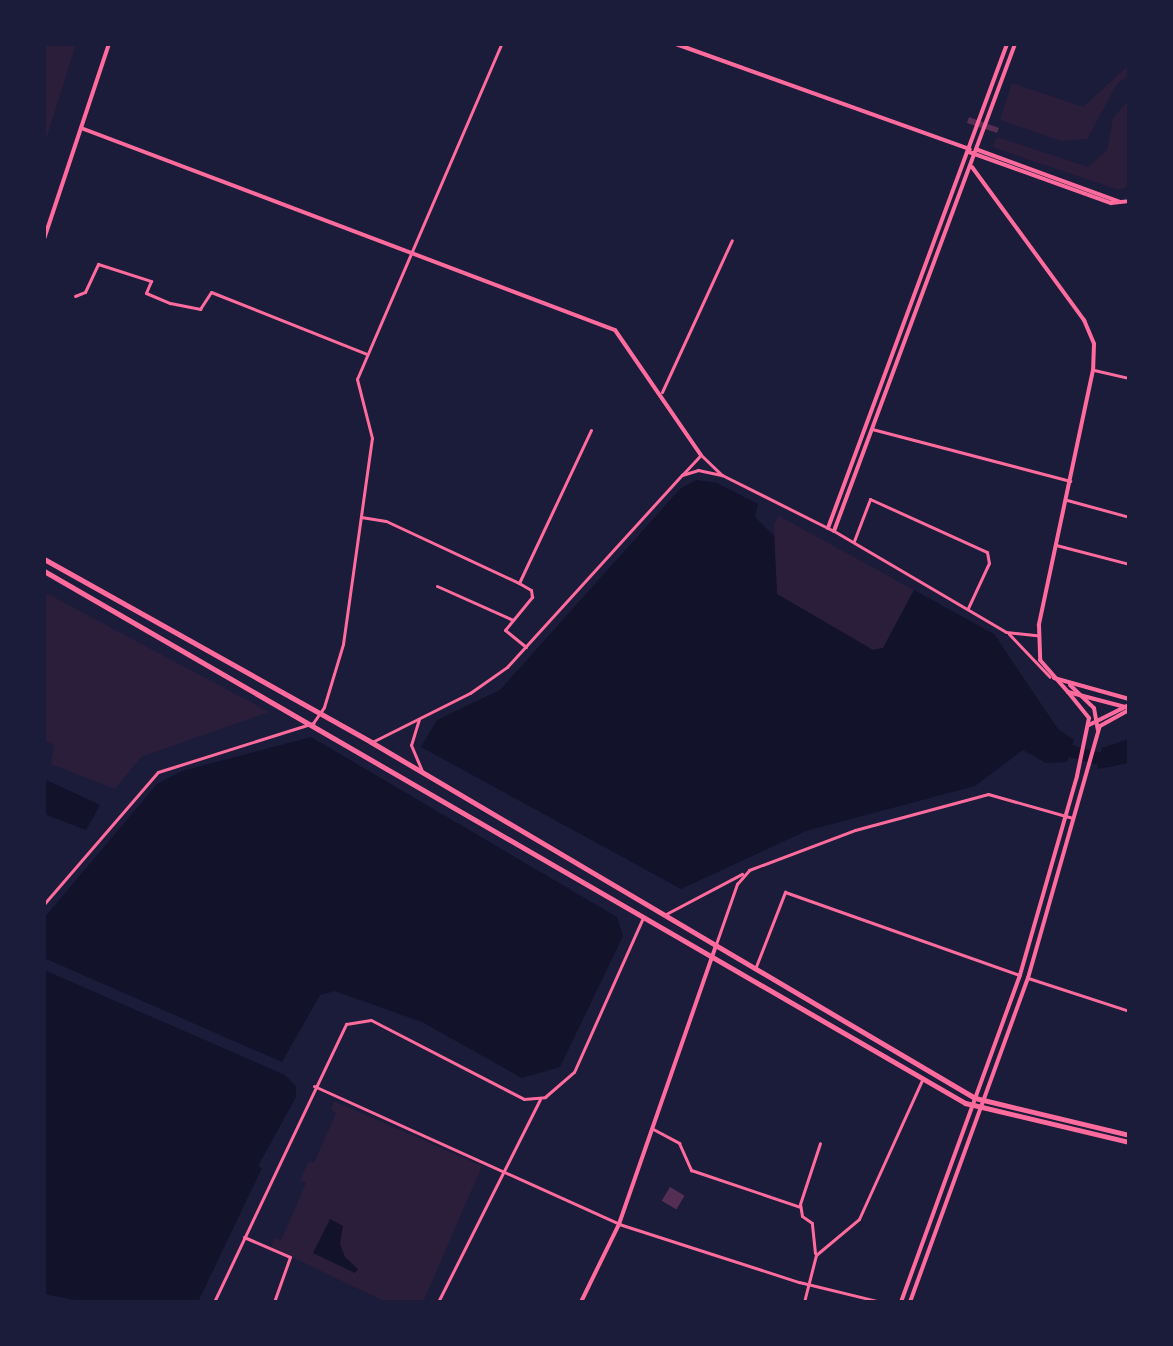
<!DOCTYPE html>
<html>
<head>
<meta charset="utf-8">
<style>
  body { margin:0 }
  #map { position:relative; width:1173px; height:1346px; overflow:hidden; background:#1b1b3a; font-family:"Public Sans",sans-serif }
  div>[style] { position:absolute }
  .green>* { inset:0; background:#2a1e3b }
  .water>* { inset:0; background:#12122b }
  .river>* { height:12px; margin:-6px; padding:0 6px; transform-origin:6px; border-radius:6px; background:#12122b }
  .building>* { inset:0; background:#542f53; transform-origin:0 0 }
  .minor>* { height:3px; margin:-1.5px; padding:0 1.5px; transform-origin:1.5px; border-radius:1.5px; background:#ff6b9d }
  .tertiary>* { height:4px; margin:-2px; padding:0 2px; transform-origin:2px; border-radius:2px; background:#ff6b9d }
  .secondary>* { height:5px; margin:-2.5px; padding:0 2.5px; transform-origin:2.5px; border-radius:2.5px; background:#ff6b9d }
  span { translate:-50% -50%; white-space:nowrap; text-align:center; line-height:1.15; -webkit-text-stroke:8px #1b1b3a; paint-order:stroke }
  .frame { position:absolute; inset:0; border:46px solid #1b1b3a; pointer-events:none }
</style>
</head>
<body>
<div id="map">
  <div class="green">
    <i style="clip-path:polygon(44px 44px,76px 44px,44px 146px)"></i>
    <i style="clip-path:polygon(1129px 65px,1129px 75px,1117px 84px,1087px 139px,1061px 141px,1000px 120px,1012px 83px,1083px 107px)"></i>
    <i style="clip-path:polygon(1129px 100px,1129px 186px,1119px 190px,992px 147px,997px 137px,1088px 167px,1107px 150px,1113px 118px)"></i>
    <i style="clip-path:polygon(779px 516px,914px 590px,883px 648px,873px 650px,777px 594px,774px 524px)"></i>
    <i style="clip-path:polygon(44px 592px,269px 712px,141px 757px,115px 789px,51px 764px,54px 745px,44px 740px)"></i>
    <i style="clip-path:polygon(334px 1101px,482px 1166px,423px 1302px,386px 1302px,271px 1247px,275px 1238px,281px 1240px,306px 1183px,300px 1180px,309px 1161px,314px 1163px,336px 1113px,331px 1110px)"></i>
  </div>
  <div class="water">
    <i style="clip-path:polygon(696px 480px,717px 483px,758px 504px,755px 517px,774px 536px,777px 594px,873px 650px,883px 648px,914px 590px,994px 634px,1058px 729px,1074px 740px,1067px 762px,1046px 763px,1023px 750px,975px 786px,806px 831px,681px 889px,421px 747px,437px 720px,500px 690px,680px 489px)"></i>
    <i style="clip-path:polygon(311px 737px,617px 917px,623px 936px,560px 1067px,522px 1078px,422px 1022px,335px 991px,320px 995px,282px 1062px,44px 958px,44px 918px,157px 784px,182px 771px)"></i>
    <i style="clip-path:polygon(1129px 739px,1129px 763px,1097px 769px,1102px 748px)"></i>
    <i style="clip-path:polygon(44px 779px,100px 805px,86px 830px,44px 814px)"></i>
    <i style="clip-path:polygon(44px 970px,285px 1075px,296px 1086px,296px 1097px,258px 1166px,262px 1168px,198px 1302px,85px 1302px,44px 1294px)"></i>
    <i style="clip-path:polygon(330px 1219px,343px 1226px,340px 1244px,345px 1257px,358px 1269px,355px 1273px,313px 1253px)"></i>
  </div>
  <div class="river">
    <i style="left:1059px;top:748px;width:51px;rotate:14.9deg"></i>
    <i style="left:1108px;top:761px;width:22px;rotate:-18deg"></i>
  </div>
  <div class="building">
    <i style="clip-path:polygon(969px 117px,999px 128px,997px 133px,967px 123px)"></i>
    <i style="left:670px;top:1187px;width:17px;height:16px;rotate:31deg"></i>
  </div>
  <div class="minor">
    <i style="left:75px;top:296px;width:11px;rotate:-22deg"></i>
    <i style="left:85px;top:292px;width:31px;rotate:-65deg"></i>
    <i style="left:98px;top:264px;width:56px;rotate:17.8deg"></i>
    <i style="left:151px;top:281px;width:13px;rotate:113deg"></i>
    <i style="left:146px;top:293px;width:26px;rotate:23deg"></i>
    <i style="left:170px;top:303px;width:31px;rotate:11deg"></i>
    <i style="left:200px;top:309px;width:20px;rotate:-57deg"></i>
    <i style="left:211px;top:292px;width:168px;rotate:21.7deg"></i>
    <i style="left:1094px;top:370px;width:36px;rotate:13deg"></i>
    <i style="left:662px;top:392px;width:167px;rotate:-65.3deg"></i>
    <i style="left:872px;top:429px;width:205px;rotate:14.7deg"></i>
    <i style="left:683px;top:474px;width:26px;rotate:-47deg"></i>
    <i style="left:701px;top:455px;width:29px;rotate:44deg"></i>
    <i style="left:722px;top:475px;width:125px;rotate:26.6deg"></i>
    <i style="left:834px;top:531px;width:199px;rotate:30.4deg"></i>
    <i style="left:1006px;top:632px;width:31px;rotate:6deg"></i>
    <i style="left:1067px;top:500px;width:64px;rotate:15.3deg"></i>
    <i style="left:361px;top:517px;width:25px;rotate:9deg"></i>
    <i style="left:386px;top:521px;width:147px;rotate:25deg"></i>
    <i style="left:854px;top:541px;width:45px;rotate:-69.1deg"></i>
    <i style="left:870px;top:499px;width:128px;rotate:24.4deg"></i>
    <i style="left:987px;top:552px;width:11px;rotate:80deg"></i>
    <i style="left:989px;top:563px;width:50px;rotate:115deg"></i>
    <i style="left:1056px;top:545px;width:75px;rotate:14.6deg"></i>
    <i style="left:437px;top:586px;width:83px;rotate:24.1deg"></i>
    <i style="left:1009px;top:634px;width:59px;rotate:46.4deg"></i>
    <i style="left:526px;top:647px;width:27px;rotate:-141deg"></i>
    <i style="left:505px;top:630px;width:43px;rotate:-50.7deg"></i>
    <i style="left:532px;top:597px;width:7px;rotate:-98deg"></i>
    <i style="left:531px;top:590px;width:14px;rotate:-150deg"></i>
    <i style="left:519px;top:583px;width:169px;rotate:-64.8deg"></i>
    <i style="left:419px;top:719px;width:27px;rotate:107deg"></i>
    <i style="left:411px;top:745px;width:28px;rotate:67deg"></i>
    <i style="left:372px;top:742px;width:110px;rotate:-26.6deg"></i>
    <i style="left:470px;top:693px;width:45px;rotate:-35.1deg"></i>
    <i style="left:507px;top:667px;width:260px;rotate:-47.7deg"></i>
    <i style="left:682px;top:475px;width:17px;rotate:-17deg"></i>
    <i style="left:698px;top:470px;width:25px;rotate:12deg"></i>
    <i style="left:44px;top:904px;width:174px;rotate:-49.2deg"></i>
    <i style="left:158px;top:772px;width:163px;rotate:-17.5deg"></i>
    <i style="left:313px;top:723px;width:19px;rotate:-55deg"></i>
    <i style="left:324px;top:707px;width:66px;rotate:-73.2deg"></i>
    <i style="left:343px;top:644px;width:208px;rotate:-82deg"></i>
    <i style="left:372px;top:438px;width:61px;rotate:-104.3deg"></i>
    <i style="left:357px;top:379px;width:365px;rotate:-66.7deg"></i>
    <i style="left:666px;top:914px;width:86px;rotate:-27.8deg"></i>
    <i style="left:716px;top:944px;width:64px;rotate:-70.7deg"></i>
    <i style="left:737px;top:884px;width:18px;rotate:-49deg"></i>
    <i style="left:749px;top:870px;width:113px;rotate:-20.7deg"></i>
    <i style="left:855px;top:830px;width:138px;rotate:-15.1deg"></i>
    <i style="left:988px;top:794px;width:88px;rotate:15.8deg"></i>
    <i style="left:755px;top:969px;width:83px;rotate:-68.7deg"></i>
    <i style="left:785px;top:892px;width:249px;rotate:19.5deg"></i>
    <i style="left:1028px;top:978px;width:106px;rotate:18.1deg"></i>
    <i style="left:314px;top:1086px;width:335px;rotate:24.3deg"></i>
    <i style="left:619px;top:1224px;width:189px;rotate:17.9deg"></i>
    <i style="left:799px;top:1282px;width:84px;rotate:13.7deg"></i>
    <i style="left:653px;top:1129px;width:30px;rotate:28deg"></i>
    <i style="left:679px;top:1143px;width:30px;rotate:66deg"></i>
    <i style="left:691px;top:1170px;width:115px;rotate:18.7deg"></i>
    <i style="left:244px;top:1237px;width:50px;rotate:23.5deg"></i>
    <i style="left:290px;top:1257px;width:48px;rotate:109.6deg"></i>
    <i style="left:815px;top:1253px;width:30px;rotate:-96deg"></i>
    <i style="left:812px;top:1223px;width:12px;rotate:-145deg"></i>
    <i style="left:802px;top:1216px;width:12px;rotate:-99deg"></i>
    <i style="left:800px;top:1204px;width:64px;rotate:-71.8deg"></i>
    <i style="left:816px;top:1255px;width:56px;rotate:-39.9deg"></i>
    <i style="left:859px;top:1219px;width:153px;rotate:-65.6deg"></i>
    <i style="left:214px;top:1302px;width:308px;rotate:-64.6deg"></i>
    <i style="left:346px;top:1024px;width:25px;rotate:-9deg"></i>
    <i style="left:371px;top:1020px;width:172px;rotate:27.3deg"></i>
    <i style="left:524px;top:1099px;width:21px;rotate:-5deg"></i>
    <i style="left:545px;top:1097px;width:38px;rotate:-41deg"></i>
    <i style="left:574px;top:1072px;width:169px;rotate:-65.9deg"></i>
    <i style="left:438px;top:1302px;width:227px;rotate:-63.3deg"></i>
    <i style="left:804px;top:1302px;width:49px;rotate:-75.7deg"></i>
  </div>
  <div class="tertiary">
    <i style="left:676px;top:44px;width:312px;rotate:19.7deg"></i>
    <i style="left:81px;top:128px;width:571px;rotate:20.72deg"></i>
    <i style="left:615px;top:330px;width:152px;rotate:55.5deg"></i>
    <i style="left:978px;top:150px;width:151px;rotate:20.1deg"></i>
    <i style="left:969px;top:152px;width:151px;rotate:19.8deg"></i>
    <i style="left:1111px;top:203px;width:18px;rotate:-6deg"></i>
    <i style="left:972px;top:167px;width:190px;rotate:53.8deg"></i>
    <i style="left:1084px;top:320px;width:26px;rotate:67deg"></i>
    <i style="left:1094px;top:344px;width:26px;rotate:92deg"></i>
    <i style="left:1093px;top:370px;width:261px;rotate:102deg"></i>
    <i style="left:1039px;top:625px;width:35px;rotate:88deg"></i>
    <i style="left:1040px;top:660px;width:43px;rotate:48.8deg"></i>
    <i style="left:1068px;top:692px;width:63px;rotate:14.7deg"></i>
    <i style="left:44px;top:239px;width:206px;rotate:-71.6deg"></i>
    <i style="left:828px;top:528px;width:516px;rotate:-69.7deg"></i>
    <i style="left:834px;top:531px;width:520px;rotate:-69.61deg"></i>
    <i style="left:1054px;top:678px;width:78px;rotate:15.6deg"></i>
    <i style="left:1070px;top:685px;width:33px;rotate:44deg"></i>
    <i style="left:1094px;top:708px;width:22px;rotate:80deg"></i>
    <i style="left:1089px;top:725px;width:45px;rotate:-26.6deg"></i>
    <i style="left:581px;top:1302px;width:87px;rotate:-64deg"></i>
    <i style="left:619px;top:1224px;width:294px;rotate:-70.8deg"></i>
    <i style="left:901px;top:1302px;width:348px;rotate:-70deg"></i>
    <i style="left:1020px;top:975px;width:207px;rotate:-74deg"></i>
    <i style="left:1077px;top:776px;width:59px;rotate:-78.3deg"></i>
    <i style="left:1089px;top:718px;width:33px;rotate:-129deg"></i>
    <i style="left:910px;top:1302px;width:345px;rotate:-70deg"></i>
    <i style="left:1028px;top:978px;width:262px;rotate:-74.1deg"></i>
    <i style="left:1100px;top:726px;width:33px;rotate:-29deg"></i>
  </div>
  <div class="secondary">
    <i style="left:44px;top:559px;width:375px;rotate:29.2deg"></i>
    <i style="left:371px;top:742px;width:701px;rotate:30.52deg"></i>
    <i style="left:975px;top:1098px;width:158px;rotate:13.5deg"></i>
    <i style="left:44px;top:571px;width:1064px;rotate:30.01deg"></i>
    <i style="left:965px;top:1103px;width:169px;rotate:13.4deg"></i>
  </div>
  <div class="frame"></div>
</div>
</body>
</html>
